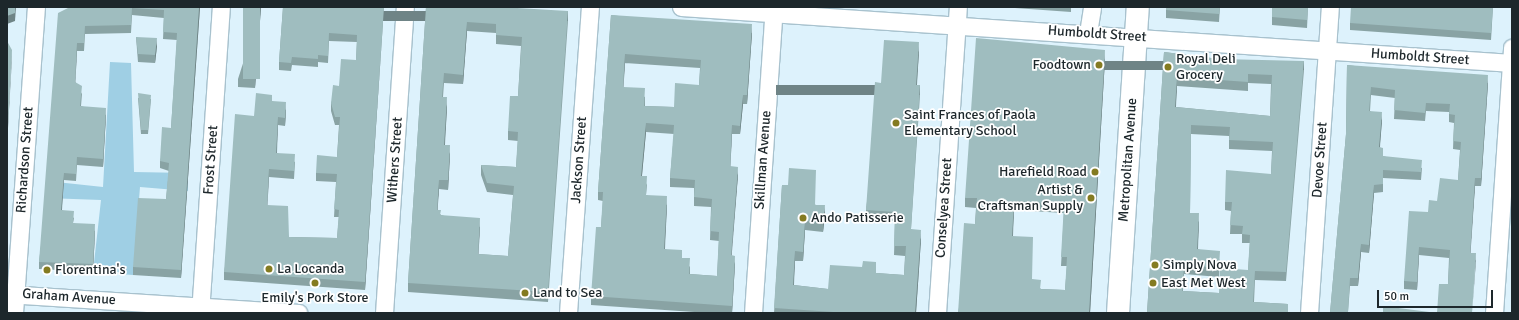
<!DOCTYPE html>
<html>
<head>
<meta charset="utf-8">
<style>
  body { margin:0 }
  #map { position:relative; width:1519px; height:320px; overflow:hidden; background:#ddf2fc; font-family:Signika,sans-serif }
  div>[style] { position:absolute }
  .green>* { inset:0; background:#9fcfe4 }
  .roads { filter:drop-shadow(1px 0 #a8c2ce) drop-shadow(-1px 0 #a8c2ce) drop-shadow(0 1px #a8c2ce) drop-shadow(0 -1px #a8c2ce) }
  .street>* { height:17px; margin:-8.5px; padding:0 8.5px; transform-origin:8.5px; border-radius:8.5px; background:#fff }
  .secondary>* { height:22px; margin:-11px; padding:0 11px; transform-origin:11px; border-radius:11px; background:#fff }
  .wall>* { inset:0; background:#89a3a4 }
  .shaded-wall>* { inset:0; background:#6f8486; transform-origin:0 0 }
  .building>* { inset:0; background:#9fbdbf; transform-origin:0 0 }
  .dots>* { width:11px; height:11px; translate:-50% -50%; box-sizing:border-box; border:2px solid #fff; border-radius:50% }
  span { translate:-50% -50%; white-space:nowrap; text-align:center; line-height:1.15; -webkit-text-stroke:3.5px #fff; paint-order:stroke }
  .street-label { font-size:14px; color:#1d272b }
  .poi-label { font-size:14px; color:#1d272b }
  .left { translate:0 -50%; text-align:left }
  .right { translate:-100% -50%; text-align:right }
  .frame { position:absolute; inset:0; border:8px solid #1d272b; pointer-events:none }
  .scale { position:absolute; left:1377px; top:290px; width:116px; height:18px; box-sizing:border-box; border:2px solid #1d272b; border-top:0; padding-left:5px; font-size:12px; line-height:14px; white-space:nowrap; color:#1d272b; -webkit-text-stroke:3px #fff; paint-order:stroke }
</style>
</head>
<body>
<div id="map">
  <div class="green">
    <i style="clip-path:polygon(110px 62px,131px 63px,134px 172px,188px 173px,188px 191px,140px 187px,133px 275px,93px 272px,101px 200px,46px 198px,47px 181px,103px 187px)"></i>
  </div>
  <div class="roads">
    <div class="street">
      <i style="left:681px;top:7px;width:833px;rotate:3.86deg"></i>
      <i style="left:1088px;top:33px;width:26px;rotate:-81deg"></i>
      <i style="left:7px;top:294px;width:292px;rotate:3.7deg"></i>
      <i style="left:14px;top:313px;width:307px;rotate:-85.9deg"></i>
      <i style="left:200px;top:313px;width:307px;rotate:-86.1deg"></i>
      <i style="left:384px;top:313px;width:307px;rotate:-86.1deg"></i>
      <i style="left:568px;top:313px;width:307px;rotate:-85.9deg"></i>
      <i style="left:753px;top:313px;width:307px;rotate:-86.1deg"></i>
      <i style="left:937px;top:313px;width:307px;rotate:-86.1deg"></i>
      <i style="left:1309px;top:313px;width:307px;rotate:-86.1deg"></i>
      <i style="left:1494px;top:313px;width:266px;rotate:-86.1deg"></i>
    </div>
    <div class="secondary">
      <i style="left:1118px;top:313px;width:307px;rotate:-86.3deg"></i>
    </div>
  </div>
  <div class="wall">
    <i style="clip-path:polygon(70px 7px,200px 7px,181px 278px,133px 275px,133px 267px,166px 199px,169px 171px,160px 168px,160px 161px,171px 128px,177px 40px,163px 39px,164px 18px,132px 15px,131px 33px,85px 34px,84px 51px,77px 51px,75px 82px,82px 94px,81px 106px,106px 115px,103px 167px,77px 165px,76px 181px,64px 180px,62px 210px,74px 218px,73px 223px,95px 231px,93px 272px,39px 269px,39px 262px)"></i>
    <i style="clip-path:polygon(261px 7px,255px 88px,238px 87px,238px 79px)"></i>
    <i style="clip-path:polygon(283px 7px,384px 7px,365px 290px,224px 280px,224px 272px,254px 116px,272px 101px,286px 110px,285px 126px,278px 125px,277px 153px,295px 162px,294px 179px,269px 177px,267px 205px,289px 237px,337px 238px,339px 217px,334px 217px,336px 182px,316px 181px,316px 173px,337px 157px,339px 125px,335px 125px,331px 111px,331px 103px,339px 86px,356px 60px,357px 42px,329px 41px,328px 63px,318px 62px,318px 67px,292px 65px,291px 71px,279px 70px,279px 62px)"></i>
    <i style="clip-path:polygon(evenodd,426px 7px,568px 21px,548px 302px,408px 292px,408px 283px,426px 7px,467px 31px,496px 33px,496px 44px,521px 46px,518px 96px,508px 131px,508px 140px,518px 141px,516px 167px,481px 165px,481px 175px,487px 192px,513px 195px,508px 256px,478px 254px,480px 227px,441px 215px,437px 210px,439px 189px,448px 190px,450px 154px,445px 145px,447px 107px,443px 97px,444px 83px,463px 84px,467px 31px)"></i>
    <i style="clip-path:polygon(1001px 7px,1071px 7px,1071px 12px)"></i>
    <i style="clip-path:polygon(1166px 7px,1220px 7px,1219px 22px,1166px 18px)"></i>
    <i style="clip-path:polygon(1272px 7px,1308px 7px,1307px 28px,1272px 25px)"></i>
    <i style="clip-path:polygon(1493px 7px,1491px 40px,1350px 30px,1350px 23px)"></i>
    <i style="clip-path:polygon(evenodd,611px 15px,752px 33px,747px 104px,743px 104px,740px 134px,732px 134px,730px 166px,738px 175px,731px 255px,735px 264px,732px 313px,709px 313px,591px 305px,591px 296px,601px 227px,603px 201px,598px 200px,598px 192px,611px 15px,625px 63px,700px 68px,699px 85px,674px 107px,645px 106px,645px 97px,623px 87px,625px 63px,611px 15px,646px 132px,674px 134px,670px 178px,670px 187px,694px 188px,694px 206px,711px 207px,710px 240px,719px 241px,717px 276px,690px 274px,690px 267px,682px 258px,665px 249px,667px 205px,646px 195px,647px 185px,642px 176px,646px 132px)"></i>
    <i style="clip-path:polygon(136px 37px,157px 46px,155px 63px,138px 62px)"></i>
    <i style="clip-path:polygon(919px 51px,917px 85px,920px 95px,911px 229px,921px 239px,916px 313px,774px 313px,782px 185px,816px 205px,825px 215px,823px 232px,805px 230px,803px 261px,795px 261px,794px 285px,828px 289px,876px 273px,904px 275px,905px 256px,894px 255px,895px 221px,866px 219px,866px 210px,881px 83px)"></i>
    <i style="clip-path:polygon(evenodd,1164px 52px,1304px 70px,1286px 281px,1255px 280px,1254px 302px,1288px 304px,1288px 313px,1147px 313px,1164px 52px,1248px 83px,1271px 84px,1270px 116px,1176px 107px,1177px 86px,1248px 91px,1248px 83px,1164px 52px,1191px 134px,1229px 136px,1229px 149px,1272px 151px,1271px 174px,1225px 202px,1225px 210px,1231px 211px,1230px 234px,1242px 234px,1242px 243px,1250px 243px,1248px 270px,1219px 293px,1183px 291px,1184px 274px,1219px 277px,1220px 260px,1198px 249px,1199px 222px,1190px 213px,1191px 134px)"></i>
    <i style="clip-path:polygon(evenodd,1105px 59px,1090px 313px,958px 313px,975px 224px,976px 208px,965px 207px,965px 198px,1105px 59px,1014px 210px,1064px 213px,1061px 266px,1067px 266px,1065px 290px,1041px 289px,1032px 280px,1013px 236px,1014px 210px)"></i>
    <i style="clip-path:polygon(1347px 65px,1488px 83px,1481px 186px,1475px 186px,1470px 253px,1476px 261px,1437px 313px,1448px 284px,1449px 258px,1419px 255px,1417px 290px,1404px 289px,1404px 281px,1428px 212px,1458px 180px,1460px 150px,1453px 149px,1454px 123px,1449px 122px,1449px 112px,1426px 111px,1425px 121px,1394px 119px,1395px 98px,1371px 95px,1370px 111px,1382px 120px,1380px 147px,1383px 156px,1422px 168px,1421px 180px,1383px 178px,1383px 192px,1374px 193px,1369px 253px,1361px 252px,1358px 286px,1350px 286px,1348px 312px,1330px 313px,1346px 134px)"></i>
    <i style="clip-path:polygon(138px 98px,151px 99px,148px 134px,141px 134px)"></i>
  </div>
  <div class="shaded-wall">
    <i style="clip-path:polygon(15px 7px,16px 7px,15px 21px,7px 24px,7px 16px)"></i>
    <i style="clip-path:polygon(199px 7px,200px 7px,181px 278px,181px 270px)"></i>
    <i style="clip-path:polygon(260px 7px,261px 7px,255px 88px,255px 80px)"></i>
    <i style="clip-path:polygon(384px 7px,365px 290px,365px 282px)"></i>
    <i style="left:568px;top:11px;width:10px;height:282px;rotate:90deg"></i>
    <i style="clip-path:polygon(467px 22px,467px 31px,463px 84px,463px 75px)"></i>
    <i style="clip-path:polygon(752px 24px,752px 33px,747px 104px,747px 95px)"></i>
    <i style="clip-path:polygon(157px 38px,157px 46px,155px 63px,155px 55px)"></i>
    <i style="clip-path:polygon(919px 42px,919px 51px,916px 94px,916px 85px)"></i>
    <i style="clip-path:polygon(77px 43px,77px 51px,75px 90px,75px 82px)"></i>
    <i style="clip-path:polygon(12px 50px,12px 57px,7px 146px,7px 139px)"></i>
    <i style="clip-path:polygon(1105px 50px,1105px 59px,1090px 313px,1089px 313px)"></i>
    <i style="clip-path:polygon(625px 54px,625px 63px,623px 95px,623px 87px)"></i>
    <i style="left:1304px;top:61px;width:9px;height:212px;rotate:90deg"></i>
    <i style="clip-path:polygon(1488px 75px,1488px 83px,1481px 186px,1481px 178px)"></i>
    <i style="clip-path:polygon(1177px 77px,1177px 86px,1175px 116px,1175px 107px)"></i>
    <i style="left:920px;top:85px;width:10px;height:144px;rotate:90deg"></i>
    <i style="clip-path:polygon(743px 95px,743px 104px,740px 134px,740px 126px)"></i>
    <i style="clip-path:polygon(447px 97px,447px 107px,444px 154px,444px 145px)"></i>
    <i style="clip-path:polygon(286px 102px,286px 110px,285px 126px,285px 118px)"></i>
    <i style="clip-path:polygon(106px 108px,106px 115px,103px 167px,103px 159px)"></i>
    <i style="clip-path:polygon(1382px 112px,1382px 120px,1379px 155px,1379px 147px)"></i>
    <i style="clip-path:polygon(278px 117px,278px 125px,276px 161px,276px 153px)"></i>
    <i style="clip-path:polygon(646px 123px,646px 132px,641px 185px,641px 176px)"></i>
    <i style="clip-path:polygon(732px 125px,732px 134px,730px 175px,730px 166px)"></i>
    <i style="clip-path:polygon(450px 145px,450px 154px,448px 190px,448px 180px)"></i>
    <i style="clip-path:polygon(738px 167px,738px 175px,731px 264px,731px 255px)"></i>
    <i style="clip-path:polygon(269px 169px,269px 177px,267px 213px,267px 205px)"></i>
    <i style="clip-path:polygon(64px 173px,64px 180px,61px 218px,61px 210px)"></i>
    <i style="clip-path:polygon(1475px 178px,1475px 186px,1470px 261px,1470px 253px)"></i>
    <i style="clip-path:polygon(439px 180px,439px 189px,437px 219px,437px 210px)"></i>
    <i style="clip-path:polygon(1374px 185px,1374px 193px,1369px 253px,1369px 245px)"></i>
    <i style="clip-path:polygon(667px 196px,667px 205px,664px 258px,664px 249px)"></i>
    <i style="clip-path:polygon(1014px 201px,1014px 210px,1012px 245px,1012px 236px)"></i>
    <i style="clip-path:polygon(825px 205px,825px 215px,823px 232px,823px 222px)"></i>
    <i style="clip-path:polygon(1199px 213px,1199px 222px,1197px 258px,1197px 249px)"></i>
    <i style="clip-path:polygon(480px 218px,480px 227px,478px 263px,478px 254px)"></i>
    <i style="clip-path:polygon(805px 221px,805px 230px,803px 261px,803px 252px)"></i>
    <i style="clip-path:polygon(95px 224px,95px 231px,93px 272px,93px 264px)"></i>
    <i style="clip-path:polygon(921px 230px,921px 239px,916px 313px,915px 313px)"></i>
    <i style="clip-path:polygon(1361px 244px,1361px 252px,1358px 286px,1358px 278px)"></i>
    <i style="clip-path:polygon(1419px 247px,1419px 255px,1417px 290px,1417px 282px)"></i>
    <i style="clip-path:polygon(795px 251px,795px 261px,793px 294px,793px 285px)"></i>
    <i style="clip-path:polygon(1476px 253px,1476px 261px,1472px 313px)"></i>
    <i style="clip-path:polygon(735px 256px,735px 264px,732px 313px,732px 306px)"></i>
  </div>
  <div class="building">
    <i style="clip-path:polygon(7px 7px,15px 7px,15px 13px,7px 16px)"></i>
    <i style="clip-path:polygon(70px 7px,199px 7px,181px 270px,133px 267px,138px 198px,166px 199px,169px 163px,160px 161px,162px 127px,171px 128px,177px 33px,163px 32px,164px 10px,132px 8px,131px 25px,85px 26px,84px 43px,77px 43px,75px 82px,82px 86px,80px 106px,106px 108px,103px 159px,77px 157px,76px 174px,64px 173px,61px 210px,74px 211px,73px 223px,95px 224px,93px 264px,39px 262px,58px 13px)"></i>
    <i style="left:243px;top:7px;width:17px;height:72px"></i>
    <i style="clip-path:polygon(283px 7px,384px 7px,365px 282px,224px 272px,235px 114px,254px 116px,256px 93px,272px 95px,272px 101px,286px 102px,285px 118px,278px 117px,276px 153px,295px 154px,294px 171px,269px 169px,267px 205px,288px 206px,289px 237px,337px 238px,339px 210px,334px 209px,337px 174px,316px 173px,317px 155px,337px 157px,340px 117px,335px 117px,331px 103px,333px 85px,339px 86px,341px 59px,356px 60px,357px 35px,329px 33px,328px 56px,318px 55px,318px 59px,292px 57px,291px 63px,279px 62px)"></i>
    <i style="clip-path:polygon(evenodd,426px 7px,500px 7px,568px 11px,548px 292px,408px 283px,426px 7px,467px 22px,496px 24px,496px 35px,522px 37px,518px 96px,510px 96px,508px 131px,518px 132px,516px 167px,481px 165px,487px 183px,514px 186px,508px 256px,478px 254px,480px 218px,440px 215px,441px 210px,437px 210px,439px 180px,448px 180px,450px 145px,444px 145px,447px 97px,442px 97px,444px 73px,463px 75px,467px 22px)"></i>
    <i style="clip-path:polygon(1166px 7px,1220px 7px,1219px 14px,1166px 10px)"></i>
    <i style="clip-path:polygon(1272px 7px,1308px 7px,1307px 20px,1272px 17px)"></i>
    <i style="clip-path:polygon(1351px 7px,1493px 7px,1491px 33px,1350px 23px)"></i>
    <i style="clip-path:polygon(evenodd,611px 15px,752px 24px,747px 95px,743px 95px,740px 126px,732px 125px,730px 166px,738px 167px,731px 255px,735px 256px,732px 306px,591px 296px,596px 227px,601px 227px,603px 192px,598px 192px,611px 15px,625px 54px,701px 60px,699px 85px,675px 83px,674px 107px,644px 106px,645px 88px,623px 87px,625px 54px,611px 15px,646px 123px,674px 125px,670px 178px,695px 180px,694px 197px,712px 199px,710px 231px,719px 232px,717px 276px,689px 274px,690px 258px,682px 258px,682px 250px,664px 249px,667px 196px,646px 195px,647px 176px,641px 176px,646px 123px)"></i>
    <i style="clip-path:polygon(136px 37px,157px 38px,155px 55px,138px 54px)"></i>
    <i style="clip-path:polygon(evenodd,976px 38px,1105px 50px,1089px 313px,958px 313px,964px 223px,975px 224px,976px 212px,977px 198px,965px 198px,976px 38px,1014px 201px,1064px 204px,1061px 257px,1067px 257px,1065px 290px,1040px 289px,1041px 280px,1032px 279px,1033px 237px,1012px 236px,1014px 201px)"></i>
    <i style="clip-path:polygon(884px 40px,919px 42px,916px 85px,920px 85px,911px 229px,921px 230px,915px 313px,848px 313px,774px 308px,782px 185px,788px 185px,789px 168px,816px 170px,815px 205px,825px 205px,823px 222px,805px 221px,803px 252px,795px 251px,793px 285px,828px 289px,830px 265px,862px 267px,863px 261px,876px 262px,876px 273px,904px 275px,906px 246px,894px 246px,895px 212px,866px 210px,875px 82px,881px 83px)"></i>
    <i style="clip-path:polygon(7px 41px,12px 50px,7px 139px)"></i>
    <i style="clip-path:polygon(evenodd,1164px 52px,1220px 59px,1304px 61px,1286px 272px,1255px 271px,1253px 302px,1288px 304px,1288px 313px,1147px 313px,1164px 52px,1248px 74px,1272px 75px,1270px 116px,1175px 107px,1177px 77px,1248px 82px,1248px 74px,1164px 52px,1191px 125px,1230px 127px,1229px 140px,1273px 142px,1271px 174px,1226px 170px,1225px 202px,1232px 202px,1230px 225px,1243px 226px,1242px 234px,1250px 235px,1248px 270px,1220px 268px,1219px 293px,1182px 291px,1184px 265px,1219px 268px,1220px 251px,1197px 249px,1199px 213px,1190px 213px,1191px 125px)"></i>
    <i style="clip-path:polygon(1347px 65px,1488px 75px,1481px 178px,1475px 178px,1470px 253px,1476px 253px,1472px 313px,1383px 313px,1383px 306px,1437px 313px,1439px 284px,1448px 284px,1450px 250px,1419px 247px,1417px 282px,1404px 281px,1409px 211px,1428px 212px,1429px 200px,1437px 201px,1440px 178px,1458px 180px,1461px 142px,1453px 141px,1455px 115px,1449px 114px,1450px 104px,1426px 103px,1425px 113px,1394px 110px,1395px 90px,1371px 87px,1369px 111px,1382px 112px,1379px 147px,1383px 148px,1383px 156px,1422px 160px,1421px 172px,1383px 170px,1383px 184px,1374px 185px,1369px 245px,1361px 244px,1358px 278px,1350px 278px,1348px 312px,1360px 313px,1330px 313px,1346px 134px)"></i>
    <i style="clip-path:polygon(138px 93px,151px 95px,148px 130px,141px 130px)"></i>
  </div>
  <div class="dots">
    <i style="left:1099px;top:65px;background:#847b21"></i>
    <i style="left:1168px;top:67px;background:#847b21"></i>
    <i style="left:896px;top:123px;background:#847b21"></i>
    <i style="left:1095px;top:172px;background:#847b21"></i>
    <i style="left:1091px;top:198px;background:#847b21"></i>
    <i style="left:803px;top:218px;background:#847b21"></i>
    <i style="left:1155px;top:265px;background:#847b21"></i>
    <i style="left:269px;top:269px;background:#847b21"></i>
    <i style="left:47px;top:270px;background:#847b21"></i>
    <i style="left:315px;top:283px;background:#847b21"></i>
    <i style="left:1153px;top:283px;background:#847b21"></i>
    <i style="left:525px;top:293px;background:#847b21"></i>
  </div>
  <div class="street-label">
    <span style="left:1097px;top:34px;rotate:4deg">Humboldt Street</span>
    <span style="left:1420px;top:57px;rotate:4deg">Humboldt Street</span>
    <span style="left:25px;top:160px;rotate:-86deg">Richardson Street</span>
    <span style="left:211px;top:160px;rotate:-86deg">Frost Street</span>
    <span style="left:395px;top:160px;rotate:-86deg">Withers Street</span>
    <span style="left:579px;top:160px;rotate:-86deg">Jackson Street</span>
    <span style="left:763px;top:160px;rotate:-86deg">Skillman Avenue</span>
    <span style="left:1128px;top:160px;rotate:-86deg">Metropolitan Avenue</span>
    <span style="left:1320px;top:160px;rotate:-86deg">Devoe Street</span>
    <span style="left:944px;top:208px;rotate:-86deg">Conselyea Street</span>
    <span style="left:69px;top:297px;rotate:4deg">Graham Avenue</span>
  </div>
  <div class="poi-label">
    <span class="left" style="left:1176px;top:67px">Royal Deli<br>Grocery</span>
    <span class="right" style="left:1091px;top:65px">Foodtown</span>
    <span class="left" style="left:904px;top:123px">Saint Frances of Paola<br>Elementary School</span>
    <span class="right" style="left:1087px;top:172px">Harefield Road</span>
    <span class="right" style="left:1083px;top:198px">Artist &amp;<br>Craftsman Supply</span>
    <span class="left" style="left:811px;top:218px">Ando Patisserie</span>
    <span class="left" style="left:1163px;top:265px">Simply Nova</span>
    <span class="left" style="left:277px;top:269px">La Locanda</span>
    <span class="left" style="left:55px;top:270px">Florentina's</span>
    <span class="left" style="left:1161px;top:283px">East Met West</span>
    <span class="left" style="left:533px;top:293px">Land to Sea</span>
    <span style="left:315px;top:298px">Emily's Pork Store</span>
  </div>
  <div class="frame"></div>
  <div class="scale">50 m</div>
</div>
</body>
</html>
